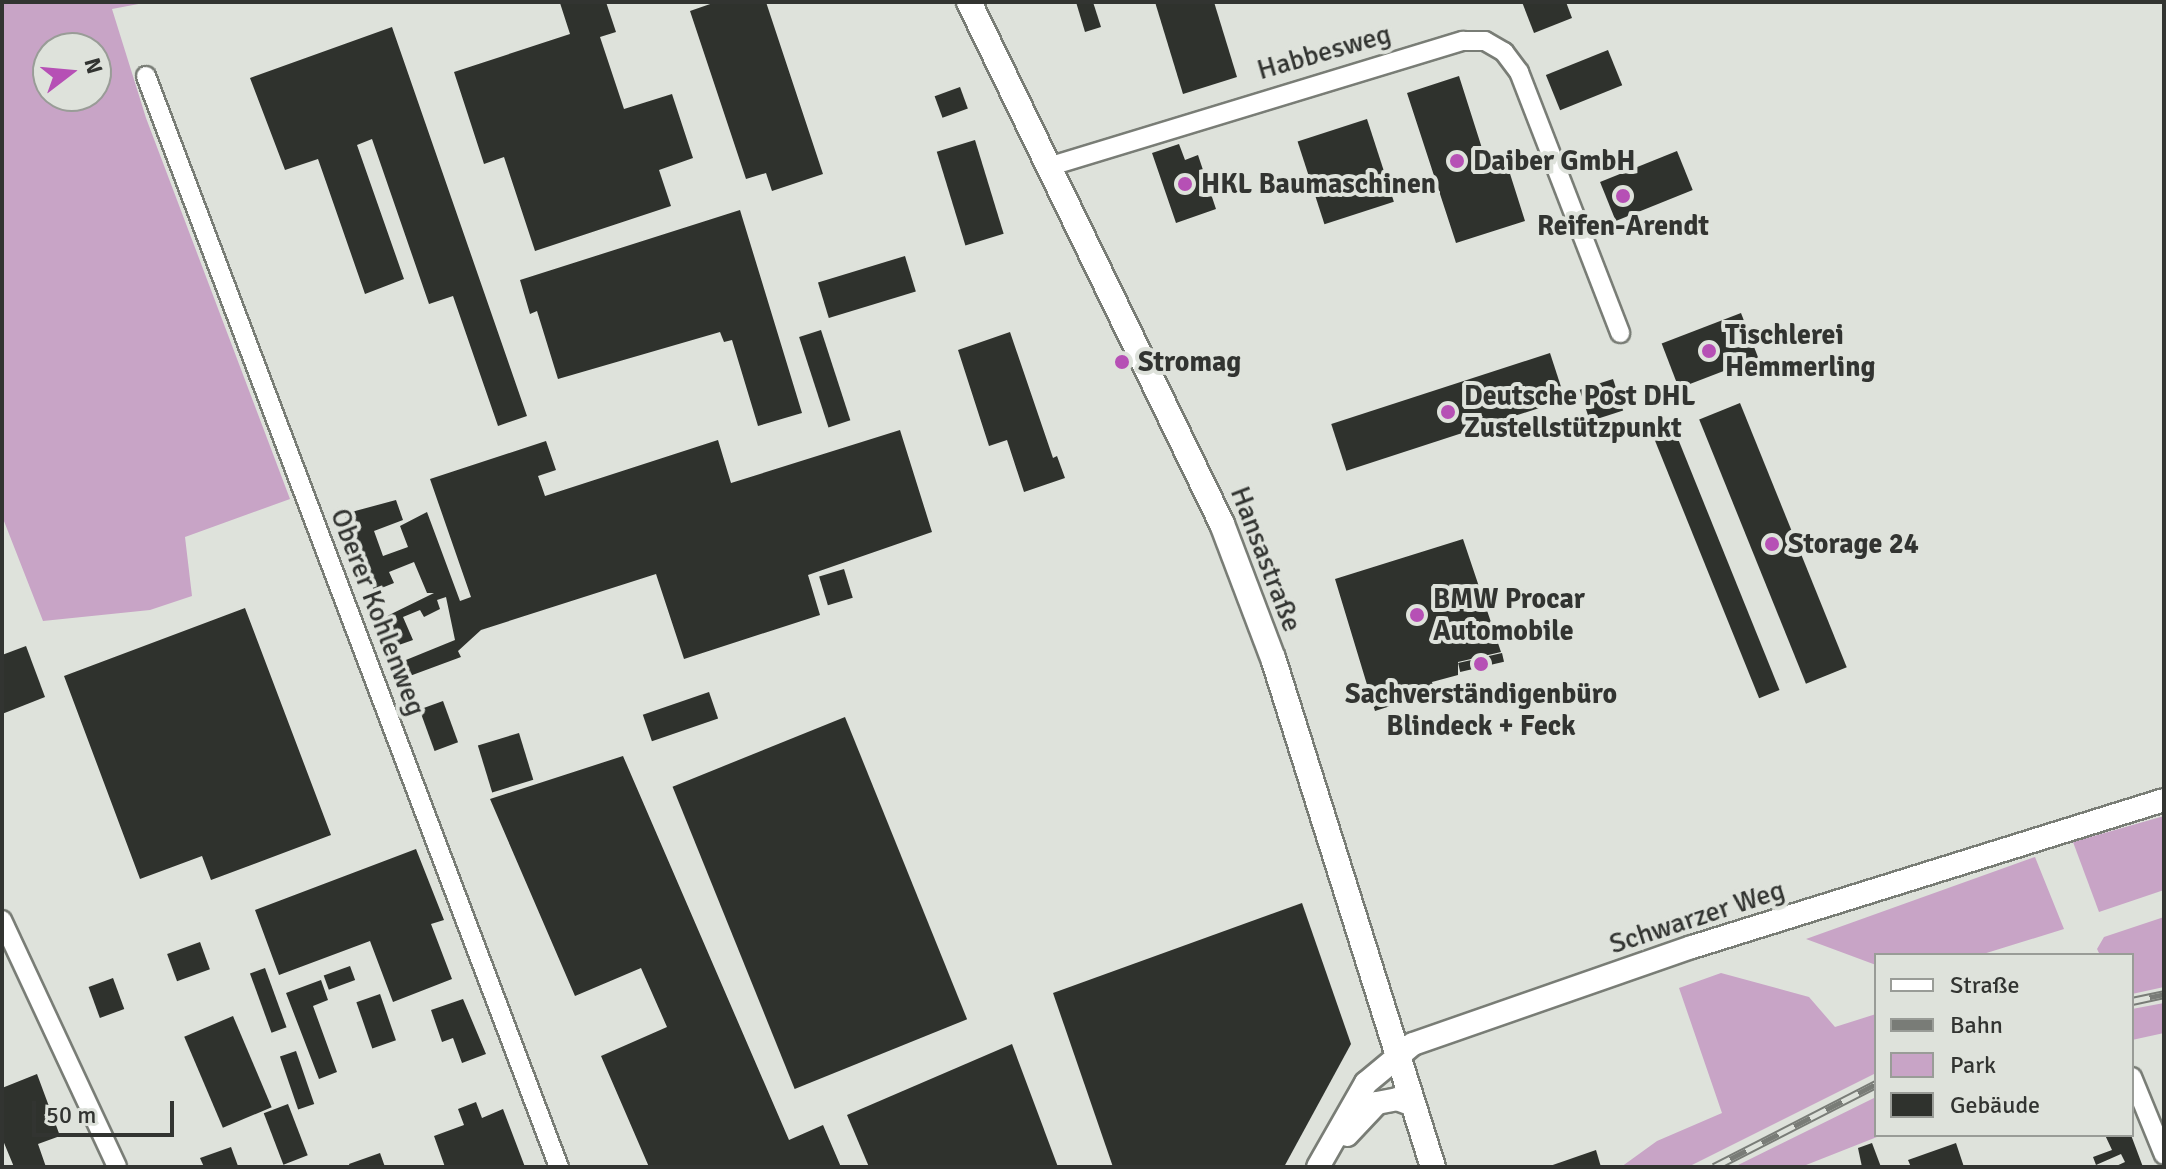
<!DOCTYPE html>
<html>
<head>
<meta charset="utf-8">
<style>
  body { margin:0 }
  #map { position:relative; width:2166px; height:1169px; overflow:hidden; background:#dee2db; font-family:Signika,sans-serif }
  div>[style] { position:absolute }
  .green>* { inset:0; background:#c8a4c6 }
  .building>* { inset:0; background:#2f322d; transform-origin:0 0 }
  .roads { filter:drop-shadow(2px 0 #797d76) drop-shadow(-2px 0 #797d76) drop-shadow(0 2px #797d76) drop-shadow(0 -2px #797d76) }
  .minor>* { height:18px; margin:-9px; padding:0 9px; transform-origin:9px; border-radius:9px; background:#fff }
  .tertiary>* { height:22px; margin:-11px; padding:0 11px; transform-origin:11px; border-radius:11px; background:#fff }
  .secondary>* { height:24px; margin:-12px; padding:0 12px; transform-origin:12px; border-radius:12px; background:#fff }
  .rail>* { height:9px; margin-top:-4.5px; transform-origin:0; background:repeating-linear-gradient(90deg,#dee2db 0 18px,#797c77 0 36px); box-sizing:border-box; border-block:2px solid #797c77 }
  .dots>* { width:22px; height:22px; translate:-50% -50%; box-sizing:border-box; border:4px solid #dee2db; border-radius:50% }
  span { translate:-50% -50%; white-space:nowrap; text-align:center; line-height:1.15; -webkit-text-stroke:8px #dee2db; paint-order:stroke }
  .street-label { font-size:28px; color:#323431 }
  .poi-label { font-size:28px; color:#323431; font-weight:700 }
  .left { translate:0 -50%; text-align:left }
  .frame { position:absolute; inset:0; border:4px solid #323431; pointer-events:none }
  .legend { position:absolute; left:1874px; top:953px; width:260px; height:184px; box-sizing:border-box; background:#dee2db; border:2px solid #999c97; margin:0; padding:10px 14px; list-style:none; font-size:24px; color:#323431 }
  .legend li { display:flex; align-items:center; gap:16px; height:40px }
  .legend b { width:40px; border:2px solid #999c97 }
  .north { position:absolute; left:32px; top:32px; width:80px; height:80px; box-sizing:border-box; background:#dee2db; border:2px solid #999c97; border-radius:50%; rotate:74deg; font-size:22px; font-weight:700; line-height:32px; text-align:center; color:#323431 }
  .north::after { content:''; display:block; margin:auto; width:28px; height:36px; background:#b650b5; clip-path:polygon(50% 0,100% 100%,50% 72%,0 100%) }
  .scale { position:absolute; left:32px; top:1101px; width:142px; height:36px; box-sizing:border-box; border:4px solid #323431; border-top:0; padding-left:10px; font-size:24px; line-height:28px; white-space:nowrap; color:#323431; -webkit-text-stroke:6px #dee2db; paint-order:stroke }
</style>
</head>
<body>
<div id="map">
  <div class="green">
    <i style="clip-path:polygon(evenodd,149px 2px,112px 9px,146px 118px,290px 499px,185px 537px,192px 596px,150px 610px,43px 621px,2px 516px,2px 4px,149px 2px,96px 48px,96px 96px,48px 96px,48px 48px,96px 48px)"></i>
    <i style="clip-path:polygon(2164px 816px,2164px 890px,2099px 912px,2073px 842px)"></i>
    <i style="clip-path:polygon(2035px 857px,2064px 929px,1980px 955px,1876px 955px,1876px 965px,1806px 939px)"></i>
    <i style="clip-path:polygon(2164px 917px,2164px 987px,2132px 994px,2132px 955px,2100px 955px,2097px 949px,2104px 937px)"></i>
    <i style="clip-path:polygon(1721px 973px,1809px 997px,1835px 1027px,1876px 1014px,1876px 1073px,1688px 1167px,1621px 1167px,1657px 1141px,1722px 1113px,1679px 988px)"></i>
    <i style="clip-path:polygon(2164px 1003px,2164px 1033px,2132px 1040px,2132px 1009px)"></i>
    <i style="clip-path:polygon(1876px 1097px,1876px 1135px,1882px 1135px,1801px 1167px,1734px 1167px)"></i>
  </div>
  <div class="building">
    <i style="clip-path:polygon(564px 2px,606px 2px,616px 32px,600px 37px,624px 109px,672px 94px,693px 158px,659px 170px,671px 206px,535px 251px,504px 157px,484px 164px,454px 72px,570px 34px,560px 3px)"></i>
    <i style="clip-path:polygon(716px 2px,766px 2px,823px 174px,772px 191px,766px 173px,746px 179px,690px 11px)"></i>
    <i style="clip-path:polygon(1076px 2px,1093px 2px,1101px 27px,1085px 32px)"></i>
    <i style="clip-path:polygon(1155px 2px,1214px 2px,1237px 77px,1183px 94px)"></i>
    <i style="clip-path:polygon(1522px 2px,1566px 2px,1572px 18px,1534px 33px)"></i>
    <i style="clip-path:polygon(392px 27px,527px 416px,498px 426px,453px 296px,429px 304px,372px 139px,357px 145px,404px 279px,365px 294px,318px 159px,285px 170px,250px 78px)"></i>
    <i style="left:1608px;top:50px;width:38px;height:67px;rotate:68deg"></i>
    <i style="clip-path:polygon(1459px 76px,1487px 164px,1505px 158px,1525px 221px,1456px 243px,1407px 93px)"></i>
    <i style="left:960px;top:87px;width:23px;height:27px;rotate:70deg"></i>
    <i style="left:1367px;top:119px;width:87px;height:73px;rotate:72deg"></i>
    <i style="left:975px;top:140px;width:98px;height:40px;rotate:73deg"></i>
    <i style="clip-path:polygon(1179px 144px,1185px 160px,1198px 155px,1216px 209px,1176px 223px,1152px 153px)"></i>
    <i style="left:1677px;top:151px;width:42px;height:83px;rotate:68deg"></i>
    <i style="clip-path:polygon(740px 210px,802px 413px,758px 426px,732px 340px,724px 342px,720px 332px,558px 379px,537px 311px,530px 314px,520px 280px)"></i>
    <i style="left:905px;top:256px;width:37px;height:91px;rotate:73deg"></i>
    <i style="left:1741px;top:313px;width:48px;height:85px;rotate:69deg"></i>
    <i style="left:821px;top:330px;width:95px;height:23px;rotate:72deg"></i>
    <i style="clip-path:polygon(1010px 332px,1053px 458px,1057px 456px,1065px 478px,1024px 492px,1007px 440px,989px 446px,958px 350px)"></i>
    <i style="left:1550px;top:353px;width:49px;height:230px;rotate:72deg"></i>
    <i style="left:1613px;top:379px;width:33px;height:35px;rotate:72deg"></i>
    <i style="left:1740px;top:403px;width:285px;height:44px;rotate:68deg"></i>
    <i style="left:1672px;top:424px;width:287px;height:22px;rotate:68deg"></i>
    <i style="clip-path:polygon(900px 430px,932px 532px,808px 575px,820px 615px,684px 659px,656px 574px,481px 630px,458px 651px,461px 657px,407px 677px,401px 662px,455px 640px,446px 597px,437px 600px,440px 609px,424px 617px,420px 610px,403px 617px,413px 640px,396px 646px,385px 617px,434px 593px,427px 593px,414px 562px,389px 572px,394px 583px,374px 591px,344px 514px,396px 500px,403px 520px,374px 531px,383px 556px,408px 547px,400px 526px,427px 512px,460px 601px,471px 597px,430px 479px,546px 441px,556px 470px,538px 476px,545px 496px,718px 440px,731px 483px)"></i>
    <i style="clip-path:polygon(1463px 539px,1501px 652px,1458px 662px,1458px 675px,1432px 682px,1434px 692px,1375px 711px,1335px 579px)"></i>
    <i style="left:844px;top:569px;width:30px;height:26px;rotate:73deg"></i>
    <i style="clip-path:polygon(245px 608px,331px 835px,211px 880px,202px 856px,140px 879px,64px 676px)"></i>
    <i style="clip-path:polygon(26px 646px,45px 697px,2px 714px,2px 655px)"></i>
    <i style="left:1502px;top:653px;width:9px;height:45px;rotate:77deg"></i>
    <i style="left:709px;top:692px;width:28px;height:70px;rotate:71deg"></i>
    <i style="left:443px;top:701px;width:44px;height:25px;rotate:70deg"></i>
    <i style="left:845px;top:717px;width:326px;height:186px;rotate:68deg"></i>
    <i style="left:519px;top:733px;width:49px;height:43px;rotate:73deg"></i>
    <i style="clip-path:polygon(623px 756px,789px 1140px,823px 1125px,841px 1167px,649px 1167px,601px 1056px,667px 1027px,641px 968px,575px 996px,490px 799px)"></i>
    <i style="clip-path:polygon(416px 849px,444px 920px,431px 924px,452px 979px,393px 1002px,370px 941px,279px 975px,255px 910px)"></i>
    <i style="clip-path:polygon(1302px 903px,1351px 1044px,1284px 1167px,1113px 1167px,1053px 993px)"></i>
    <i style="left:200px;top:942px;width:29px;height:35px;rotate:70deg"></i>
    <i style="left:350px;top:966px;width:15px;height:28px;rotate:70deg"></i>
    <i style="left:265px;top:968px;width:63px;height:16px;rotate:70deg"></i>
    <i style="left:113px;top:978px;width:33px;height:26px;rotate:70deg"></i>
    <i style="clip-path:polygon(321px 980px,328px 1000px,313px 1006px,337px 1072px,319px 1079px,286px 993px)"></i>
    <i style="left:380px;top:994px;width:49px;height:25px;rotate:71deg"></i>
    <i style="clip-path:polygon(463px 999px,486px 1054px,462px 1063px,453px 1038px,442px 1042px,431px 1010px)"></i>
    <i style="left:233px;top:1016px;width:99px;height:53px;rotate:67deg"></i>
    <i style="clip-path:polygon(1012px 1044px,1058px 1167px,869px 1167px,847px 1115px)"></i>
    <i style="left:296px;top:1051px;width:56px;height:17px;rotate:71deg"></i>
    <i style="clip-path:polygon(37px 1074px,60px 1136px,38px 1144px,46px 1167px,14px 1167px,2px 1138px,2px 1088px)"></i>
    <i style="clip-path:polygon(476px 1102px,482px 1118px,503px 1109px,525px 1167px,445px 1167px,434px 1136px,464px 1125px,458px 1109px)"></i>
    <i style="left:288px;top:1104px;width:55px;height:26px;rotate:69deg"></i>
    <i style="clip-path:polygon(2105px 1135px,2131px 1135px,2143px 1167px,2114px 1167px,2125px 1162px,2121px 1154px,2096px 1165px,2093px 1157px,2112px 1150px)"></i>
    <i style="clip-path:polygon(1872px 1143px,1881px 1167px,1862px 1167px,1858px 1148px)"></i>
    <i style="clip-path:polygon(1956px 1143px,1964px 1167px,1911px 1167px,1908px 1160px)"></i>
    <i style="clip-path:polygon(231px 1147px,238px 1166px,204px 1167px,200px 1158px)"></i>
    <i style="clip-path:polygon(1596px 1150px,1601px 1167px,1547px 1167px)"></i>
    <i style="clip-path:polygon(380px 1153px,385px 1167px,350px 1167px,349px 1164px)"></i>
  </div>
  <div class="roads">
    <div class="minor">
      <i style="left:146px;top:76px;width:1167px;rotate:69.27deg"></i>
      <i style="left:1051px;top:166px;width:431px;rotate:-16.9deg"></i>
      <i style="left:1463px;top:41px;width:22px"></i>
      <i style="left:1485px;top:41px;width:22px;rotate:30deg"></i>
      <i style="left:1504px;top:52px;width:25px;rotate:53deg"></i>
      <i style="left:1519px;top:72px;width:280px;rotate:68.8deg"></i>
      <i style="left:2px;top:920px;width:272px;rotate:65deg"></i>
      <i style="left:2132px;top:1077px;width:84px;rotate:67.7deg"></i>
    </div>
    <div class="tertiary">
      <i style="left:1347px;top:1135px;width:44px;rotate:-46.8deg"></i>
      <i style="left:1377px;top:1103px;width:20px;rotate:-11deg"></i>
      <i style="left:1397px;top:1099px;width:17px;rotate:21deg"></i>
      <i style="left:1318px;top:1167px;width:97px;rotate:-60.3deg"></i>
      <i style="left:1366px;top:1083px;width:61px;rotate:-39.7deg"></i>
      <i style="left:1413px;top:1044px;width:295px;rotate:-19.2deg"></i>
      <i style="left:1692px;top:947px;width:494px;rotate:-17.3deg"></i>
    </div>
    <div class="secondary">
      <i style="left:969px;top:2px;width:580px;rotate:64.14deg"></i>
      <i style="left:1222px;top:524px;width:143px;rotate:69.2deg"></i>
      <i style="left:1273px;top:658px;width:534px;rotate:72.55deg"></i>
    </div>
  </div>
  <div class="rail">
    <i style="left:2132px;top:1001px;width:33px;rotate:-12deg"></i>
    <i style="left:1714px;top:1167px;width:182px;rotate:-27.1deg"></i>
  </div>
  <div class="dots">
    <i style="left:1457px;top:161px;background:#b650b5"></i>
    <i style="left:1185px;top:184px;background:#b650b5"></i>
    <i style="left:1623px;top:196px;background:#b650b5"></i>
    <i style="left:1709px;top:351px;background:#b650b5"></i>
    <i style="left:1122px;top:362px;background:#b650b5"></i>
    <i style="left:1448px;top:412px;background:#b650b5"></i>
    <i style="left:1772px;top:544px;background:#b650b5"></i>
    <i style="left:1417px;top:615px;background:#b650b5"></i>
    <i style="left:1481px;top:664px;background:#b650b5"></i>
  </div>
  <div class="street-label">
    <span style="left:1324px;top:52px;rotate:-16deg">Habbesweg</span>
    <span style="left:1266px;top:559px;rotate:69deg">Hansastraße</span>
    <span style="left:378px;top:612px;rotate:69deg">Oberer Kohlenweg</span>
    <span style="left:1697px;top:917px;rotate:-18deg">Schwarzer Weg</span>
  </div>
  <div class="poi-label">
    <span class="left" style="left:1473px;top:161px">Daiber GmbH</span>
    <span class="left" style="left:1201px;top:184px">HKL Baumaschinen</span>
    <span style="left:1623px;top:226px">Reifen-Arendt</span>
    <span class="left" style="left:1725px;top:351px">Tischlerei<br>Hemmerling</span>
    <span class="left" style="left:1138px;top:362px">Stromag</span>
    <span class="left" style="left:1464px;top:412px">Deutsche Post DHL<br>Zustellstützpunkt</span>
    <span class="left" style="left:1788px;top:544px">Storage 24</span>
    <span class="left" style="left:1433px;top:615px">BMW Procar<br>Automobile</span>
    <span style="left:1481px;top:710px">Sachverständigenbüro<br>Blindeck + Feck</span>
  </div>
  <div class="frame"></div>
  <ul class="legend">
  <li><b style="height:10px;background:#fff"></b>Straße</li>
  <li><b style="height:10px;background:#797c77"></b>Bahn</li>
  <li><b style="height:22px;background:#c8a4c6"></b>Park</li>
  <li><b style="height:22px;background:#2f322d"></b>Gebäude</li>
  </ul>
  <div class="north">N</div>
  <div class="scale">50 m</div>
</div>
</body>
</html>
